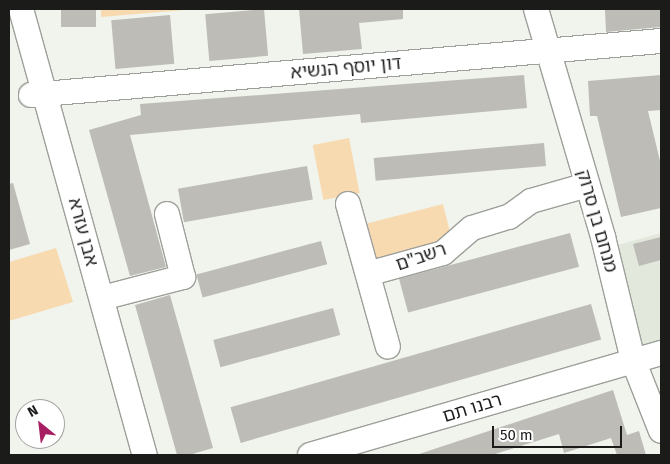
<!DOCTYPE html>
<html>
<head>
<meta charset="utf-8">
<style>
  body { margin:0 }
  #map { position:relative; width:670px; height:464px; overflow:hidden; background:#f0f4ed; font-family:"Fira Sans","Noto Sans Hebrew",sans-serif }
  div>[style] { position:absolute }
  .built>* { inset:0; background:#e2e9dc }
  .green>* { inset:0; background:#f8dab1; transform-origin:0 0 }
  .building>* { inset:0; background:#bdbcb6; transform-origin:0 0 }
  .roads { filter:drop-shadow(1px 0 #9da09a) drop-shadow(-1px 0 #9da09a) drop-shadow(0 1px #9da09a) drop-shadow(0 -1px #9da09a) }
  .minor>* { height:24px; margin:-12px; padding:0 12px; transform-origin:12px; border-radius:12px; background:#fff }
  span { translate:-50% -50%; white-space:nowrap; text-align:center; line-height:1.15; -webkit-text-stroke:4.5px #fff; paint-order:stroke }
  .street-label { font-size:18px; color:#1b1c1a }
  .frame { position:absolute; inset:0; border:10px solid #1b1c1a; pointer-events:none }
  .north { position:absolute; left:15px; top:399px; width:50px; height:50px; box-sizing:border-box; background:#fff; border:1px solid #a4a4a3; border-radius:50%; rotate:331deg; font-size:14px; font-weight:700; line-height:20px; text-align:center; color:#1b1c1a }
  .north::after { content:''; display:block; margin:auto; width:18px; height:22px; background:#a81e62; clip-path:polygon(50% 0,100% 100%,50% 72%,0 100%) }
  .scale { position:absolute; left:492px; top:426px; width:130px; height:22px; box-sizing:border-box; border:2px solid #1b1c1a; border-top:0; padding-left:6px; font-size:15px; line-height:18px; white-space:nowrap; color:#1b1c1a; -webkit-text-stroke:4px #fff; paint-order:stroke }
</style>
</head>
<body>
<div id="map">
  <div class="built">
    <i style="clip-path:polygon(661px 233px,661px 354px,644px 358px,614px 246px)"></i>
  </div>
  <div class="green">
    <i style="clip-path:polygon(101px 9px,197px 9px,101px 17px)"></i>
    <i style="left:349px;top:138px;width:56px;height:37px;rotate:79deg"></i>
    <i style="clip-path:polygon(443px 204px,451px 236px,446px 249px,376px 268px,365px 224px)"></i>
    <i style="clip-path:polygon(56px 248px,73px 302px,9px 321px,9px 262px)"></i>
  </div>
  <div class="building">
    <i style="left:61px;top:9px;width:35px;height:18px"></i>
    <i style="left:264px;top:9px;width:47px;height:59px;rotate:85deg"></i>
    <i style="clip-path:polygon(299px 9px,403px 9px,403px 19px,359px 23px,362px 49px,303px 54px)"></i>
    <i style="clip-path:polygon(605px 9px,661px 9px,661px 27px,606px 32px)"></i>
    <i style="left:170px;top:15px;width:49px;height:59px;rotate:85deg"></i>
    <i style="clip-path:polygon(524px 75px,527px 108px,361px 123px,360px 114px,130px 135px,166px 267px,130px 276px,89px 130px,141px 115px,140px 104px)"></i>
    <i style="clip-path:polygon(661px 75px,661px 110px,648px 111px,661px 165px,661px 208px,621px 217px,597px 116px,590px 116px,588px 81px)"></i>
    <i style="left:544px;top:143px;width:23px;height:171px;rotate:85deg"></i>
    <i style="left:307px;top:166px;width:34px;height:131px;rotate:80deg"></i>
    <i style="clip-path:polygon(13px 183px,30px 244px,9px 250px,9px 184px)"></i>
    <i style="left:570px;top:233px;width:35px;height:177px;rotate:75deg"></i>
    <i style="clip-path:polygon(661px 237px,661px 260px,639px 266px,633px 244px)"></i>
    <i style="left:321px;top:241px;width:24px;height:129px;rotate:75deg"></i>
    <i style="clip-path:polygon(170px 295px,213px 448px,189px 455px,177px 455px,135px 305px)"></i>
    <i style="left:591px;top:304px;width:37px;height:375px;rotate:74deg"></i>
    <i style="left:333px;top:308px;width:28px;height:124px;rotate:75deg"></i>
    <i style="clip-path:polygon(613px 390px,627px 435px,639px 431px,646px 455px,617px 455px,611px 438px,564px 453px,559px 434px,492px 455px,416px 455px)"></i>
  </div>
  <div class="roads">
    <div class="minor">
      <i style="left:21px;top:9px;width:463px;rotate:74.5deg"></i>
      <i style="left:536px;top:9px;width:238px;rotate:73.6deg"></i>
      <i style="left:603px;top:237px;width:127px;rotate:76.3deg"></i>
      <i style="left:633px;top:360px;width:76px;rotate:68.5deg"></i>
      <i style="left:31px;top:95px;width:632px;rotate:-4.9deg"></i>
      <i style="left:348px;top:204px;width:148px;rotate:74.4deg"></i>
      <i style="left:371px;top:273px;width:75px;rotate:-15.5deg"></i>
      <i style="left:443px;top:253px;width:38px;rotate:-41deg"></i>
      <i style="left:472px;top:228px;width:39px;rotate:-17deg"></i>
      <i style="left:509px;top:217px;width:27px;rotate:-36deg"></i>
      <i style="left:531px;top:201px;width:58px;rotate:-15.9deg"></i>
      <i style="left:102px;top:298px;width:84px;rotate:-14.5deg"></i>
      <i style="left:183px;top:277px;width:65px;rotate:-104.3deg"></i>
      <i style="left:310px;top:455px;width:366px;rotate:-16.2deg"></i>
    </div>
  </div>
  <div class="street-label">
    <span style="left:346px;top:68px;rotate:-5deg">דון יוסף הנשיא</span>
    <span style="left:597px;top:221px;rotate:74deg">מנחם בן סרוק</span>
    <span style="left:83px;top:232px;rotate:75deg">אבן עזרא</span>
    <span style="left:421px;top:257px;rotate:-19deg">רשב"ם</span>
    <span style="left:472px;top:408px;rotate:-17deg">רבנו תם</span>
  </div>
  <div class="frame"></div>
  <div class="north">N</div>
  <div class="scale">50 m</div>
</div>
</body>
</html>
